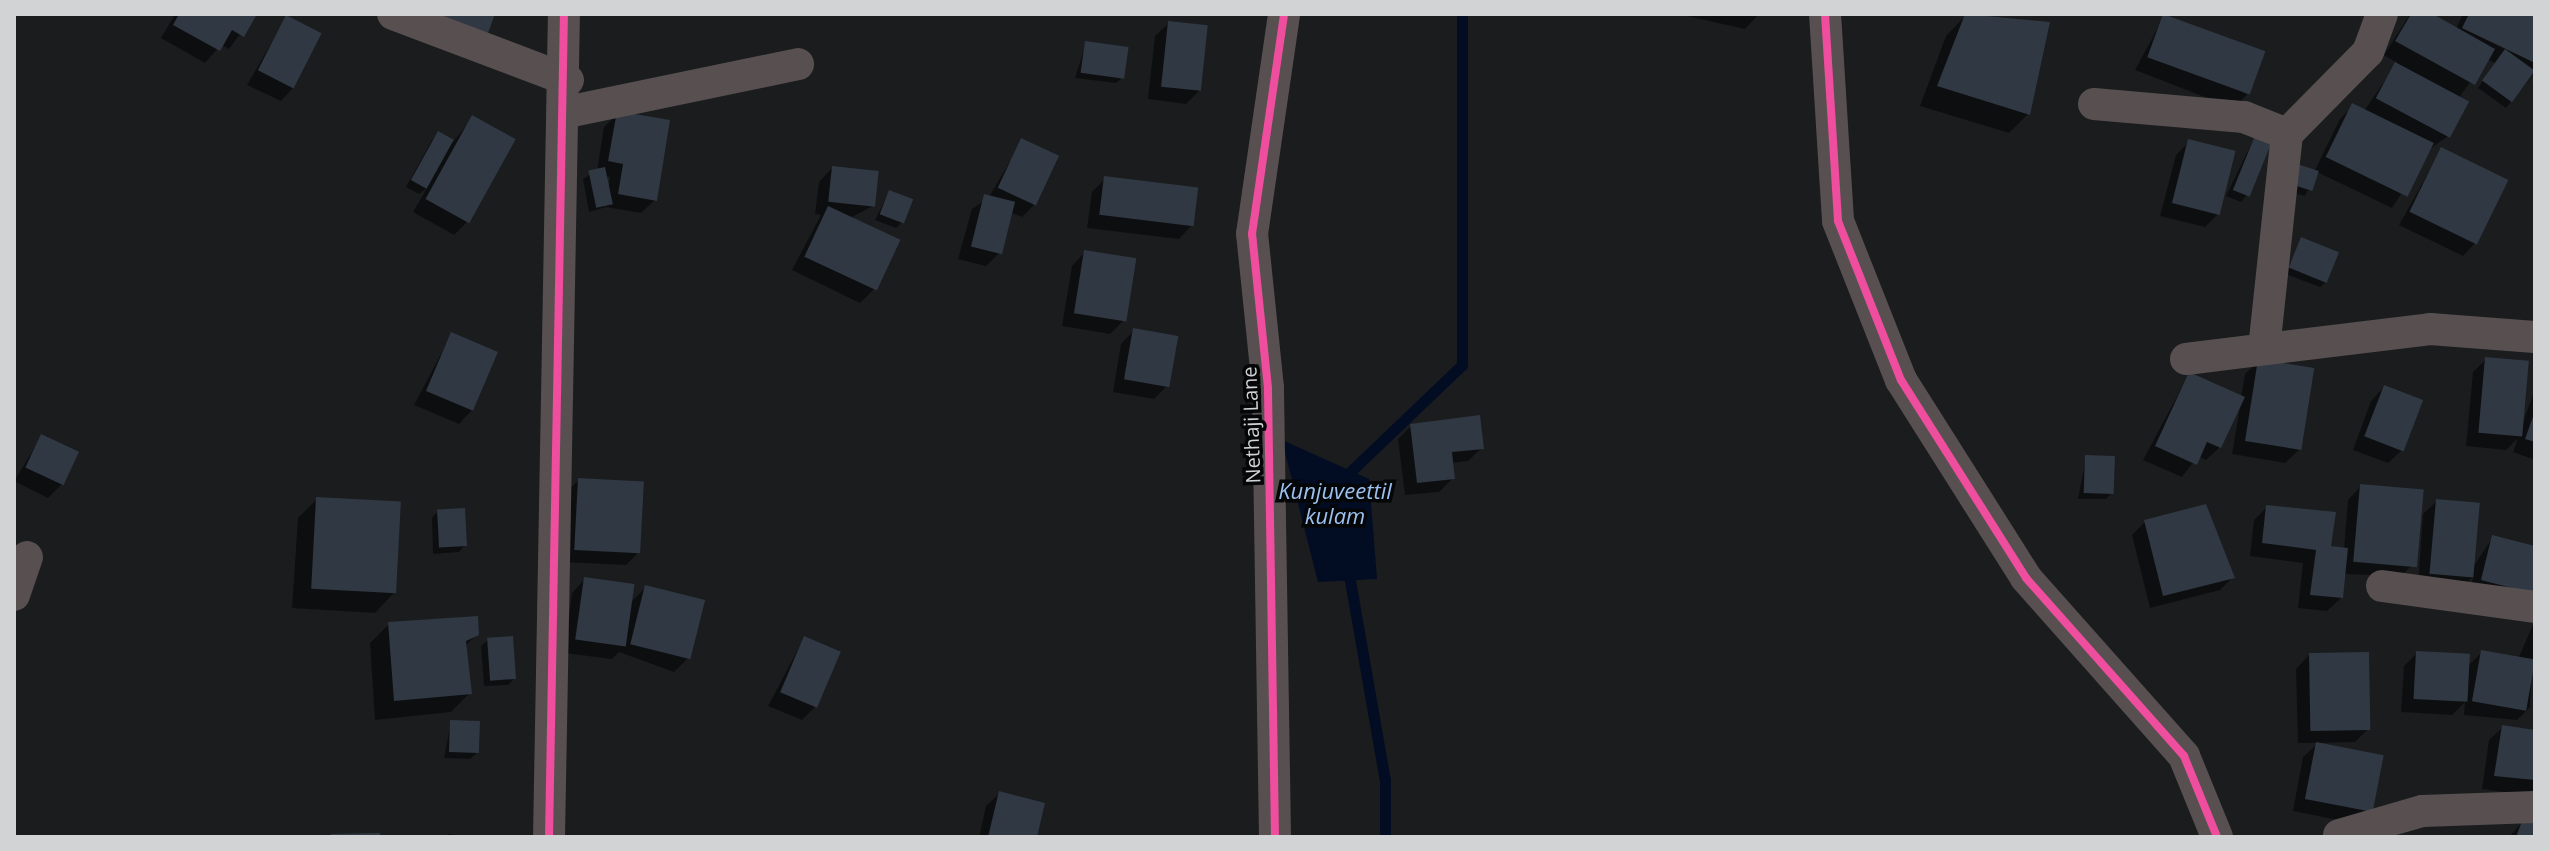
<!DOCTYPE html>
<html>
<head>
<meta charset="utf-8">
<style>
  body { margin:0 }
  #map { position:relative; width:2549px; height:851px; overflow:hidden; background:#1a1c1e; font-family:"Open Sans",sans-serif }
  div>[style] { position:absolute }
  .water>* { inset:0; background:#020c23 }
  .shadow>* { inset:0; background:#0007 }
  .stream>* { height:11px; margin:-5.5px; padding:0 5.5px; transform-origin:5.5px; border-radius:5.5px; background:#020c23 }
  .building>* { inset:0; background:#303843; transform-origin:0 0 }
  .minor>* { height:32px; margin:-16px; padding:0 16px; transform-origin:16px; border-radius:16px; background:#585050 }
  .cycleway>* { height:8px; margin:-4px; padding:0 4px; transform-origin:4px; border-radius:4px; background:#ef4d9e }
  span { translate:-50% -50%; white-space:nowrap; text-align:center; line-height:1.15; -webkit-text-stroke:7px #050607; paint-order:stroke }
  .street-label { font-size:20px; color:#d1d3d5 }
  .water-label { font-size:22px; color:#9cc1f1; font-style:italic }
  .frame { position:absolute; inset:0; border:16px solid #d1d3d5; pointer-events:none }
</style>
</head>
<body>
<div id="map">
  <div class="water">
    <i style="clip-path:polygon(1282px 440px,1369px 479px,1377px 579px,1318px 582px)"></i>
  </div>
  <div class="shadow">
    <i style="clip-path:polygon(175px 14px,255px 14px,229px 49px,221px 45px,205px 63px,161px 38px)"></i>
    <i style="clip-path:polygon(1678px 14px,1759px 14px,1745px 29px)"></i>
    <i style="clip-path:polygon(2410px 14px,2429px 14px,2456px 29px,2463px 14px,2533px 14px,2535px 73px,2506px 108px,2478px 88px,2495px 63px,2487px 59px,2458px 99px,2447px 137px,2431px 148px,2392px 208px,2317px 172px,2305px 196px,2286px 191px,2314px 172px,2340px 119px,2353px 106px,2364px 111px,2397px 63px,2384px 55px)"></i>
    <i style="clip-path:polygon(1965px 16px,2028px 114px,2009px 133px,1920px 106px,1946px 36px)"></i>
    <i style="clip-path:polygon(2164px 16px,2247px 95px,2233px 108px,2135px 70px)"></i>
    <i style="clip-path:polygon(286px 18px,294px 87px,281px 101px,247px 85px)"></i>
    <i style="clip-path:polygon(1169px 23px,1199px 91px,1186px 104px,1148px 99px,1155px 36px)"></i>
    <i style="clip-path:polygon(1086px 43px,1123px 77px,1116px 83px,1075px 78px)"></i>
    <i style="clip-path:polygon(evenodd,618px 113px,655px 200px,641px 213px,606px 207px,589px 212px,583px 179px,597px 171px,604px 127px,618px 113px,605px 176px,610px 177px,608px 190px,605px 176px)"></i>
    <i style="clip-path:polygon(473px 117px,467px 222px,454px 235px,413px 212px,427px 188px,419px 194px,406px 187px,432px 140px,438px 134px,453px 142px)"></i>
    <i style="clip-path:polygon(2258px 130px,2247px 195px,2241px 202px,2226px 196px)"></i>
    <i style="clip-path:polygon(1022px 141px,1035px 204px,1022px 217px,1010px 212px,999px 253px,986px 266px,958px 259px,972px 209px,989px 197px)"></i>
    <i style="clip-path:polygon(2189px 142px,2218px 214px,2205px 227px,2160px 216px,2176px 155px)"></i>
    <i style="clip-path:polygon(2441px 150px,2476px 242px,2463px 256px,2399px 225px)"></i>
    <i style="clip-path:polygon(832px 168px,873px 206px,850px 218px,874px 289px,860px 303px,792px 270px,821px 215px,815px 214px,819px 182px)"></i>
    <i style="clip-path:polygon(1105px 179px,1192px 225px,1179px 239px,1087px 228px,1092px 192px)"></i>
    <i style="clip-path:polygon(889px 192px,902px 222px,896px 228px,875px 220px)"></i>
    <i style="clip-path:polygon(2301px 240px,2327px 281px,2320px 287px,2285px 274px)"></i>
    <i style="clip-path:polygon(1085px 252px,1123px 321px,1110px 334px,1062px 326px,1072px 266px)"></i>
    <i style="clip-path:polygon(1134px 330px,1167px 386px,1154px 399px,1113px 392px,1121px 344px)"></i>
    <i style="clip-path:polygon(451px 335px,472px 410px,459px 424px,414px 405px)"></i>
    <i style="clip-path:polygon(2486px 359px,2522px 425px,2535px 389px,2535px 460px,2513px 452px,2518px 438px,2506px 450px,2466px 446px,2473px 372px)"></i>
    <i style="clip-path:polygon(2259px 361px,2299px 450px,2285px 463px,2232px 454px,2240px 406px,2220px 447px,2206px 460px,2198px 456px,2182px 477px,2143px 460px,2189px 374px,2241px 397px,2245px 374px)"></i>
    <i style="clip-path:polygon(2384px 387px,2402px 450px,2388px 463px,2353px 450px,2371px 401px)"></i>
    <i style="clip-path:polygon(1411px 426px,1482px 448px,1468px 461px,1451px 463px,1453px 478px,1439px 492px,1405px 495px,1398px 439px)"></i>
    <i style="clip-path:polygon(42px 436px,62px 484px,48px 498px,14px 481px)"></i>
    <i style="clip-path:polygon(2086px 458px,2112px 493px,2106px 499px,2078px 499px)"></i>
    <i style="clip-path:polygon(579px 480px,639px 552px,626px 565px,563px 562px,565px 493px)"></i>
    <i style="clip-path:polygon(2361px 486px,2414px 563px,2401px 576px,2343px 574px,2341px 598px,2327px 611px,2298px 608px,2303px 563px,2250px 556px,2254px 520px,2267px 507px,2329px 548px,2344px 549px,2348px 500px)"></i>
    <i style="clip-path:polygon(317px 499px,394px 593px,375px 613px,292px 608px,298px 518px)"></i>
    <i style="clip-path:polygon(2437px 501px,2473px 567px,2493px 537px,2535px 548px,2535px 611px,2469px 593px,2473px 577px,2459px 591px,2418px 587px,2423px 514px)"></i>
    <i style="clip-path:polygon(438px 511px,465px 545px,459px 552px,433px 554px,432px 518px)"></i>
    <i style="clip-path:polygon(2145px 522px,2233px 577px,2220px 590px,2150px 608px,2132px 535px)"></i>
    <i style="clip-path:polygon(585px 579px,631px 602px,646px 587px,688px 658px,674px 672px,619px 652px,612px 659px,564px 653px,572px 593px)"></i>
    <i style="clip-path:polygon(2535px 620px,2530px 707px,2517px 720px,2464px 715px,2465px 702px,2452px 715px,2401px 712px,2404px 666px,2417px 653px,2467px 667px,2481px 653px,2518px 659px)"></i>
    <i style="clip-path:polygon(389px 624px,477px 634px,464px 647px,470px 693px,451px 712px,375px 720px,370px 643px)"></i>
    <i style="clip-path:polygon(804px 638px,815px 707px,802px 720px,768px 706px)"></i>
    <i style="clip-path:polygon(488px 640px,514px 679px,508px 685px,484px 686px,481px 646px)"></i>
    <i style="clip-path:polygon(2309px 655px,2368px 729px,2355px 742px,2320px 743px,2372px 811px,2358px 824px,2293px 811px,2303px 757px,2318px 743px,2298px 743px,2296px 669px)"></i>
    <i style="clip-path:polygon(451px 722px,477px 753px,470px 759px,444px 758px)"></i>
    <i style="clip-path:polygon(2503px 727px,2535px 732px,2535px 796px,2482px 789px,2489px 740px)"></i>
    <i style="clip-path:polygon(1000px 793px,1035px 837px,979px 837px,986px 806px)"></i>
    <i style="clip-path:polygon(2523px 821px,2535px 825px,2535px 837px,2509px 837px)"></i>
    <i style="clip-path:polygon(448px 834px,472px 837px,445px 837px)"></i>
  </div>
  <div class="stream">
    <i style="left:1348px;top:485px;width:14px;rotate:-78deg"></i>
    <i style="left:1351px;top:471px;width:153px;rotate:-43.7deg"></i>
    <i style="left:1462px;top:365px;width:351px;rotate:-90deg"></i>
    <i style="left:1348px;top:569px;width:214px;rotate:80.1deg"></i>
    <i style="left:1385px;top:780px;width:57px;rotate:90deg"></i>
  </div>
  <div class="building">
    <i style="clip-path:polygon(179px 14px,257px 14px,244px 37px,232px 30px,220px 51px,173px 25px)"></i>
    <i style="clip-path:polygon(436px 14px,495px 14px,484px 44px)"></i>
    <i style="clip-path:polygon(1965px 14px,2050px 22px,2030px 115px,1937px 86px)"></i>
    <i style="left:2163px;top:14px;width:109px;height:46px;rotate:20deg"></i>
    <i style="clip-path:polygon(2411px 14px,2433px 14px,2495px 49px,2475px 85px,2395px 41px)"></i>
    <i style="clip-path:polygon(2469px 14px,2535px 14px,2535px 63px,2462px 28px)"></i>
    <i style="left:286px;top:15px;width:40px;height:62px;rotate:27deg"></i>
    <i style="left:1168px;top:21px;width:40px;height:66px;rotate:6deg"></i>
    <i style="left:1085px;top:41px;width:44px;height:32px;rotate:8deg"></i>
    <i style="left:2505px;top:49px;width:37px;height:39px;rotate:36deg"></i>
    <i style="left:2395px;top:62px;width:84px;height:41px;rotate:28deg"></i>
    <i style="left:2352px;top:103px;width:91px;height:60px;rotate:26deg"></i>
    <i style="clip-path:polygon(617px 111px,670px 120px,657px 201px,618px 194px,623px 164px,608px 161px)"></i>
    <i style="left:472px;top:115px;width:50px;height:96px;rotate:29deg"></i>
    <i style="left:2258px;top:128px;width:18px;height:67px;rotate:22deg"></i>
    <i style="left:438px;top:131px;width:18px;height:56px;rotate:29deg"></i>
    <i style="left:1021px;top:138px;width:42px;height:55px;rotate:25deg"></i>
    <i style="left:2188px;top:139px;width:49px;height:66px;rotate:14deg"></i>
    <i style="left:2441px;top:147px;width:75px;height:72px;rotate:26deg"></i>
    <i style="left:2297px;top:164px;width:23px;height:21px;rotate:18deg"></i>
    <i style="left:832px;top:166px;width:47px;height:36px;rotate:6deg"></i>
    <i style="left:605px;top:167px;width:38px;height:17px;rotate:78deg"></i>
    <i style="left:1104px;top:176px;width:95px;height:39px;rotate:7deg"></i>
    <i style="left:889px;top:190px;width:26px;height:26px;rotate:21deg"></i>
    <i style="left:984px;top:194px;width:32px;height:54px;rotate:14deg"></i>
    <i style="left:828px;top:206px;width:80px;height:56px;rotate:25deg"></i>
    <i style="left:2301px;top:237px;width:41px;height:33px;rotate:22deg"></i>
    <i style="left:1084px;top:250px;width:53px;height:64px;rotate:9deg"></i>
    <i style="left:1133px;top:328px;width:46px;height:52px;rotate:10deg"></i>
    <i style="left:451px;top:332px;width:51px;height:64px;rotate:23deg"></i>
    <i style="left:2485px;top:357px;width:44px;height:76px;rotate:5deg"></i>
    <i style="left:2258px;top:359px;width:57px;height:83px;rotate:9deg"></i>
    <i style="clip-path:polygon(2189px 372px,2245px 397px,2221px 448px,2207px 442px,2197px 465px,2155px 446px)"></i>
    <i style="left:2384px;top:385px;width:42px;height:55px;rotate:21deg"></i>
    <i style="clip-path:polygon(2535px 411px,2535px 442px,2525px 439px)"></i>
    <i style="clip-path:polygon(1480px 415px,1484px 449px,1452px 452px,1455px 479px,1417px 483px,1410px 424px)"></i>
    <i style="left:41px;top:434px;width:42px;height:37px;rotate:25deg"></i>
    <i style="left:2085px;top:455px;width:30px;height:38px;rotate:2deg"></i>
    <i style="left:578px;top:478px;width:66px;height:72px;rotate:3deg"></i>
    <i style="left:2360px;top:484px;width:64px;height:78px;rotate:5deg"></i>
    <i style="left:316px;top:497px;width:85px;height:92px;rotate:3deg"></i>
    <i style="left:2436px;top:499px;width:44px;height:75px;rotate:5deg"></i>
    <i style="clip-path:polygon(2206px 504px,2235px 578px,2163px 596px,2144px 520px)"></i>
    <i style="clip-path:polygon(2266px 505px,2336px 512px,2331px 546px,2348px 548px,2343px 598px,2310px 595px,2316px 550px,2262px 543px)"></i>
    <i style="left:465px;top:508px;width:38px;height:28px;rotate:87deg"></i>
    <i style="clip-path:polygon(2492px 535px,2535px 546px,2535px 594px,2481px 580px)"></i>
    <i style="left:584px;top:577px;width:51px;height:63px;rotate:8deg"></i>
    <i style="left:645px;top:585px;width:62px;height:61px;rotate:14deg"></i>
    <i style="clip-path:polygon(478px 616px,479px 635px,466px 641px,472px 694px,394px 701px,388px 622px)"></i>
    <i style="left:513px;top:636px;width:43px;height:26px;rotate:86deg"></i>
    <i style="left:804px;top:636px;width:40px;height:61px;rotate:23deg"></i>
    <i style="left:2481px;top:650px;width:55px;height:52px;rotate:10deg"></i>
    <i style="left:2416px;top:651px;width:54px;height:48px;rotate:3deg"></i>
    <i style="left:2369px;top:652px;width:78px;height:60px;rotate:89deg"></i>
    <i style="left:450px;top:720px;width:30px;height:32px;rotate:2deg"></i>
    <i style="clip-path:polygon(2502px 725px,2535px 730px,2535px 780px,2494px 776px)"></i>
    <i style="left:2316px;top:742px;width:69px;height:58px;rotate:11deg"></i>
    <i style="clip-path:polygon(999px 791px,1045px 803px,1037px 837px,988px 837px)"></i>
    <i style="clip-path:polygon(2523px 818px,2535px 823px,2535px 837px,2516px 837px)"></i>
    <i style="clip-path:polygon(380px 833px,380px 837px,331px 837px,331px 834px)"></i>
  </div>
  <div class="minor">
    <i style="left:393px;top:14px;width:187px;rotate:20.7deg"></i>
    <i style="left:1825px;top:14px;width:207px;rotate:86.4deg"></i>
    <i style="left:1838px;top:221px;width:171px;rotate:68.4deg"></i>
    <i style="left:1901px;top:380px;width:234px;rotate:57.7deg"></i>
    <i style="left:2026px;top:578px;width:238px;rotate:48.4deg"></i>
    <i style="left:2184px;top:756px;width:87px;rotate:67.8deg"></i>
    <i style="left:2094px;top:104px;width:151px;rotate:5deg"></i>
    <i style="left:2244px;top:117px;width:46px;rotate:21.6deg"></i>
    <i style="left:567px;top:112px;width:236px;rotate:-11.7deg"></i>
    <i style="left:2264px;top:349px;width:216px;rotate:-83.9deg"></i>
    <i style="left:2287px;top:134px;width:115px;rotate:-45.4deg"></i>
    <i style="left:2368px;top:52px;width:40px;rotate:-69.8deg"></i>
    <i style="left:2186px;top:359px;width:246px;rotate:-7deg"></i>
    <i style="left:2430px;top:329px;width:105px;rotate:4.4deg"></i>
    <i style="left:2382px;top:586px;width:154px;rotate:7.8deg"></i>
    <i style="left:14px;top:595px;width:40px;rotate:-71.1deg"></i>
    <i style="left:2339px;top:835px;width:86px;rotate:-16.1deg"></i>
    <i style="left:2422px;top:811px;width:113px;rotate:-2deg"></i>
    <i style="left:549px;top:837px;width:823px;rotate:-88.96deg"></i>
    <i style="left:1275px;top:837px;width:449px;rotate:-90.9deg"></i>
    <i style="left:1268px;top:388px;width:155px;rotate:-95.9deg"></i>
    <i style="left:1252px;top:234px;width:222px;rotate:-81.7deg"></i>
  </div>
  <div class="cycleway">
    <i style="left:1825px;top:14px;width:207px;rotate:86.4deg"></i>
    <i style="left:1838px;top:221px;width:171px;rotate:68.4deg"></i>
    <i style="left:1901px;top:380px;width:234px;rotate:57.7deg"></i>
    <i style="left:2026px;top:578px;width:238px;rotate:48.4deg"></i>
    <i style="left:2184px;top:756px;width:87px;rotate:67.8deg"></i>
    <i style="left:549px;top:837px;width:823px;rotate:-88.96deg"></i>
    <i style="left:1275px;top:837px;width:449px;rotate:-90.9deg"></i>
    <i style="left:1268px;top:388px;width:155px;rotate:-95.9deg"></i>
    <i style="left:1252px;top:234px;width:222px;rotate:-81.7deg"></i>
  </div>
  <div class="street-label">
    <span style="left:1251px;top:425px;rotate:-92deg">Nethaji Lane</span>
  </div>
  <div class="water-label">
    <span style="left:1335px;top:503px">Kunjuveettil<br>kulam</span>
  </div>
  <div class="frame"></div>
</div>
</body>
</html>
